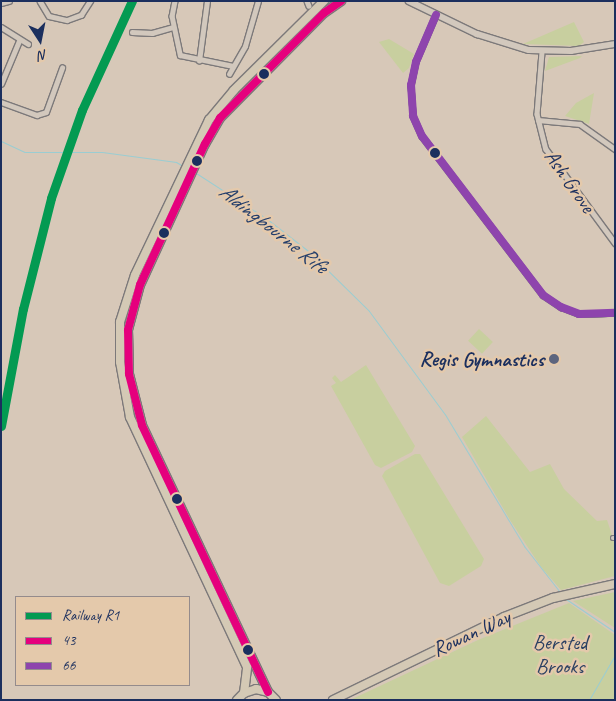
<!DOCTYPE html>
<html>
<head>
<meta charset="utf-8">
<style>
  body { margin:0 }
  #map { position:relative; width:616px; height:701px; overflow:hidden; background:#d7c8b8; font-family:Caveat,sans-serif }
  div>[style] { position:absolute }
  .green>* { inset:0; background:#c8cf9f; transform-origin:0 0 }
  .stream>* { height:1px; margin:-0.5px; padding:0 0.5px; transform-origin:0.5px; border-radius:0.5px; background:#9acdd2 }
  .roads { filter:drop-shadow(1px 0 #7c797a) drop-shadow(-1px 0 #7c797a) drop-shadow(0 1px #7c797a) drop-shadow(0 -1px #7c797a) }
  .minor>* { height:4.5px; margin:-2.25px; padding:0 2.25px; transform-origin:2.25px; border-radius:2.25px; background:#d2c8bd }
  .tertiary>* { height:5.5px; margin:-2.75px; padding:0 2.75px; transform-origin:2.75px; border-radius:2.75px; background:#d2c8bd }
  .primary>* { height:8px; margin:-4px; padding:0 4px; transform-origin:4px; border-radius:4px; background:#d4c9b5 }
  .trunk>* { height:8px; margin:-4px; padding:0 4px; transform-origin:4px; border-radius:4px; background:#d4c9b5 }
  .bus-1>* { height:8px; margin:-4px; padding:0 4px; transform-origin:4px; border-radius:4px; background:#e5007d }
  .bus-2>* { height:8px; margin:-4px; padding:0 4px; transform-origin:4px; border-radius:4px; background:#8e44ad }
  .rail-1>* { height:9px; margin:-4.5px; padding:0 4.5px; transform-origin:4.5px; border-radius:4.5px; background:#039a52 }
  .dots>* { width:14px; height:14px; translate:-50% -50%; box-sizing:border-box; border:2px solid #e4c9ab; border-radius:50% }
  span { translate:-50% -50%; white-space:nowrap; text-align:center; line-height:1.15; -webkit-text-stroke:5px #e4c9ab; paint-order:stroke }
  .street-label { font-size:21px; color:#1b2f5e }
  .poi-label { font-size:21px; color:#1b2f5e; font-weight:700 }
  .right { translate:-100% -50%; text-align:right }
  .park-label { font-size:21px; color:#2b4062 }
  .water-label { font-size:22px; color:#253f6b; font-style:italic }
  .frame { position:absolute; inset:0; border:2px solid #1b2f5e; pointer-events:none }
  .legend { position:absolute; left:15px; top:596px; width:175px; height:90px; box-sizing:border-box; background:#e4c9ab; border:1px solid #948b8c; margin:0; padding:6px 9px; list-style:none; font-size:15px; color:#1b2f5e }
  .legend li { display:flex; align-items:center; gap:10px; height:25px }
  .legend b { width:25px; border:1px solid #948b8c }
  .north { position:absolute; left:15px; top:15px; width:50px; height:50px; -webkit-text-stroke:4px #e4c9ab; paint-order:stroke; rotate:169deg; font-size:14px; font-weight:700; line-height:20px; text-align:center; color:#1b2f5e }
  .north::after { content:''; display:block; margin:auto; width:18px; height:22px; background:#1b2f5e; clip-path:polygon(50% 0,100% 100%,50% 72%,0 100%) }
</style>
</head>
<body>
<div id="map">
  <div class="green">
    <i style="clip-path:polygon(574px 22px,584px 42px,579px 46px,523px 44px)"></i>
    <i style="clip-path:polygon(389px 39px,414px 54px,409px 68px,403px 73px,379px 42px)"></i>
    <i style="clip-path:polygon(582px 56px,580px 58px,545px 71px,549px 57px)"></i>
    <i style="clip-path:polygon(594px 93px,589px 124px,565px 116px,576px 103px)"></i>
    <i style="left:479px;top:329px;width:19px;height:16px;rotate:43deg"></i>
    <i style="clip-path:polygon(366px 365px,415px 446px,412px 452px,381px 468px,375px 465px,331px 386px,336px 383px,332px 378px,335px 375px,341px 382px)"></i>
    <i style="clip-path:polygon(486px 416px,530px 472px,550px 464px,564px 489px,597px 521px,607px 520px,615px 544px,615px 576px,561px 590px,541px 567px,510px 520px,462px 437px)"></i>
    <i style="clip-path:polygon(420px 454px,484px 559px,481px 566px,449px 586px,440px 583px,382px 476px,385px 471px,415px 454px)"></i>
    <i style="clip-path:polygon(615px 592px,615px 628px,573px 601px)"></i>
    <i style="clip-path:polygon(569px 603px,615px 635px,615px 700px,350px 700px,478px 640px)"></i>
  </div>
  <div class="stream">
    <i style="left:1px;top:141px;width:26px;rotate:25deg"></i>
    <i style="left:25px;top:152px;width:77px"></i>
    <i style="left:102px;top:152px;width:75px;rotate:7.7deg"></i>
    <i style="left:176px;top:162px;width:8px;rotate:30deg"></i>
    <i style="left:196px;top:173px;width:85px;rotate:32.9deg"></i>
    <i style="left:267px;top:219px;width:51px;rotate:37.8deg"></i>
    <i style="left:307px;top:250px;width:87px;rotate:44.5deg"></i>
    <i style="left:369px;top:311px;width:130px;rotate:53.7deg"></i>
    <i style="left:446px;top:416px;width:152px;rotate:59deg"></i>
    <i style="left:524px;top:546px;width:58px;rotate:52deg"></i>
    <i style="left:566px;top:599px;width:59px;rotate:34deg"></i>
    <i style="left:589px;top:700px;width:52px;rotate:-60deg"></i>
  </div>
  <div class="roads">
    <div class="minor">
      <i style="left:40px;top:1px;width:17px;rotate:59deg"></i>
      <i style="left:49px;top:16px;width:18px;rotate:13deg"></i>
      <i style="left:67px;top:20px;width:15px;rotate:-20deg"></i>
      <i style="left:81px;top:15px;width:17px;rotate:-57deg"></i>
      <i style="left:175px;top:1px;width:15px;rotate:101deg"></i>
      <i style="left:172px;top:16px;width:40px;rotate:78deg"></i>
      <i style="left:180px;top:55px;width:54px;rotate:11.7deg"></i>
      <i style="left:307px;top:1px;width:5px;rotate:68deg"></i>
      <i style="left:1px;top:3px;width:8px;rotate:-14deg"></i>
      <i style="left:436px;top:15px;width:51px;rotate:113.1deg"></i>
      <i style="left:416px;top:62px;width:24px;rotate:102deg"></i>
      <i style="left:411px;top:85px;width:31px;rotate:86deg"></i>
      <i style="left:413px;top:116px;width:22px;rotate:66deg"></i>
      <i style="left:422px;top:136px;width:200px;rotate:52.7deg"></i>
      <i style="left:543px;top:295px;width:22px;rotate:34deg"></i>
      <i style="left:561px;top:307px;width:19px;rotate:21deg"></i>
      <i style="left:579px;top:314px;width:36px;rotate:-2deg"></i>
      <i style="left:1px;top:27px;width:32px;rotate:32deg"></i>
      <i style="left:132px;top:32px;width:20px;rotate:3deg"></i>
      <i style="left:152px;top:33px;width:22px;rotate:-16deg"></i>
      <i style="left:542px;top:52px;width:62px;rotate:94.6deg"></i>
      <i style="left:537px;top:114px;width:36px;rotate:76deg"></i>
      <i style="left:546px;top:149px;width:117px;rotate:53.7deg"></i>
      <i style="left:199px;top:61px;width:61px;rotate:-82.4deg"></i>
      <i style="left:229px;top:74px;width:32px;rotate:-60deg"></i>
      <i style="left:245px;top:46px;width:47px;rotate:-73.9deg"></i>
      <i style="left:1px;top:84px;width:47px;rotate:-67.3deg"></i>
      <i style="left:1px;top:102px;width:38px;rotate:20deg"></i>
      <i style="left:37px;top:115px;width:9px;rotate:-18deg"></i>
      <i style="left:46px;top:112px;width:47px;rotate:-70deg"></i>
      <i style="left:538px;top:120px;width:42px;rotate:5.4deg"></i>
      <i style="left:580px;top:124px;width:43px;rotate:35.5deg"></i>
      <i style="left:613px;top:538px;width:2px"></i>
    </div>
    <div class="tertiary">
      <i style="left:409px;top:1px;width:76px;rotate:25.9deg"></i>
      <i style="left:477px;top:34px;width:54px;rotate:17.1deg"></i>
      <i style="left:529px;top:50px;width:42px;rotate:1.4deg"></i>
      <i style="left:571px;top:51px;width:45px;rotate:-9deg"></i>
    </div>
    <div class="primary">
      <i style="left:268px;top:692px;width:295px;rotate:-115.3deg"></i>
      <i style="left:142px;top:425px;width:53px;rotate:-104.3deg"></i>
      <i style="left:129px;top:374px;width:44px;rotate:-91.3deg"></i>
      <i style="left:128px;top:330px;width:47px;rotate:-75.1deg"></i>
      <i style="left:140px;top:285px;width:155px;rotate:-65.3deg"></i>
      <i style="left:205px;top:144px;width:30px;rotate:-60deg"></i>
      <i style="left:220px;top:118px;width:148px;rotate:-45.3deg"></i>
      <i style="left:324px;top:13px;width:21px;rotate:-35deg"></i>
      <i style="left:244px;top:693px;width:26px;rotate:-83deg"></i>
      <i style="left:247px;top:667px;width:276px;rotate:-115.1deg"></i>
      <i style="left:130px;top:417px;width:56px;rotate:-100.3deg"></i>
      <i style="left:120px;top:362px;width:40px;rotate:-90deg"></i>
      <i style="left:120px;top:322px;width:49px;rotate:-72.3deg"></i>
      <i style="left:135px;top:275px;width:172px;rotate:-64.5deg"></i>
      <i style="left:209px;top:120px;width:39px;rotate:-50deg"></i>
      <i style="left:234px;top:90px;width:127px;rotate:-44.7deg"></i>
    </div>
    <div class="trunk">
      <i style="left:237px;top:700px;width:10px;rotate:-45deg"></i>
      <i style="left:244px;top:693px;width:13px;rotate:-18deg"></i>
      <i style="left:256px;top:689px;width:12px;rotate:14deg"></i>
      <i style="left:268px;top:692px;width:11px;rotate:45deg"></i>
      <i style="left:333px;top:700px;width:190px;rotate:-25.9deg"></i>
      <i style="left:504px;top:617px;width:53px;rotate:-21.2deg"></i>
      <i style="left:553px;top:598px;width:64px;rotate:-12.7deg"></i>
    </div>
  </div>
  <div class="bus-1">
    <i style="left:268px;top:692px;width:295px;rotate:-115.3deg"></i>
    <i style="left:142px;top:425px;width:53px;rotate:-104.3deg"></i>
    <i style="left:129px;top:374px;width:44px;rotate:-91.3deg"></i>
    <i style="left:128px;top:330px;width:47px;rotate:-75.1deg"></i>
    <i style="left:140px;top:285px;width:155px;rotate:-65.3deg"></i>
    <i style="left:205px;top:144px;width:30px;rotate:-60deg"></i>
    <i style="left:220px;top:118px;width:148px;rotate:-45.3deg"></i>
    <i style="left:324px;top:13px;width:21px;rotate:-35deg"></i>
  </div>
  <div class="bus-2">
    <i style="left:436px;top:15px;width:51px;rotate:113.1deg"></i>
    <i style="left:416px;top:62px;width:24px;rotate:102deg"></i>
    <i style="left:411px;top:85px;width:31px;rotate:86deg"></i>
    <i style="left:413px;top:116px;width:22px;rotate:66deg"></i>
    <i style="left:422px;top:136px;width:200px;rotate:52.7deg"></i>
    <i style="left:543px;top:295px;width:22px;rotate:34deg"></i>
    <i style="left:561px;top:307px;width:19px;rotate:21deg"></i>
    <i style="left:579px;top:314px;width:36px;rotate:-2deg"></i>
  </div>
  <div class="rail-1">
    <i style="left:1px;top:426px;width:119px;rotate:-79.4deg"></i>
    <i style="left:23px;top:309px;width:114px;rotate:-75.8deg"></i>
    <i style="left:51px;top:198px;width:93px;rotate:-70.6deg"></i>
    <i style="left:82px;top:110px;width:120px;rotate:-65.4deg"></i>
  </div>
  <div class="dots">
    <i style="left:264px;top:74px;background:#1b2f5e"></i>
    <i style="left:435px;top:153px;background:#1b2f5e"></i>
    <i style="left:197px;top:161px;background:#1b2f5e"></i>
    <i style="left:164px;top:233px;background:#1b2f5e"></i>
    <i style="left:554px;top:359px;background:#5d657e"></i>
    <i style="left:177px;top:499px;background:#1b2f5e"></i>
    <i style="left:248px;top:650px;background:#1b2f5e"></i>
  </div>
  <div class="street-label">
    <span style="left:570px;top:181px;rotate:55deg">Ash Grove</span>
    <span style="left:471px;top:633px;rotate:-25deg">Rowan Way</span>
  </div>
  <div class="poi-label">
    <span class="right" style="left:544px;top:359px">Regis Gymnastics</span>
  </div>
  <div class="park-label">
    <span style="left:560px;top:654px">Bersted<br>Brooks</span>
  </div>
  <div class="water-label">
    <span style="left:273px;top:229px;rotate:38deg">Aldingbourne Rife</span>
  </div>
  <div class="frame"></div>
  <ul class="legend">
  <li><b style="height:6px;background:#039a52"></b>Railway R1</li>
  <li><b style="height:6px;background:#e5007d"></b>43</li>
  <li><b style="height:6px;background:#8e44ad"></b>66</li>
  </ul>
  <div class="north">N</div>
</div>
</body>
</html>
